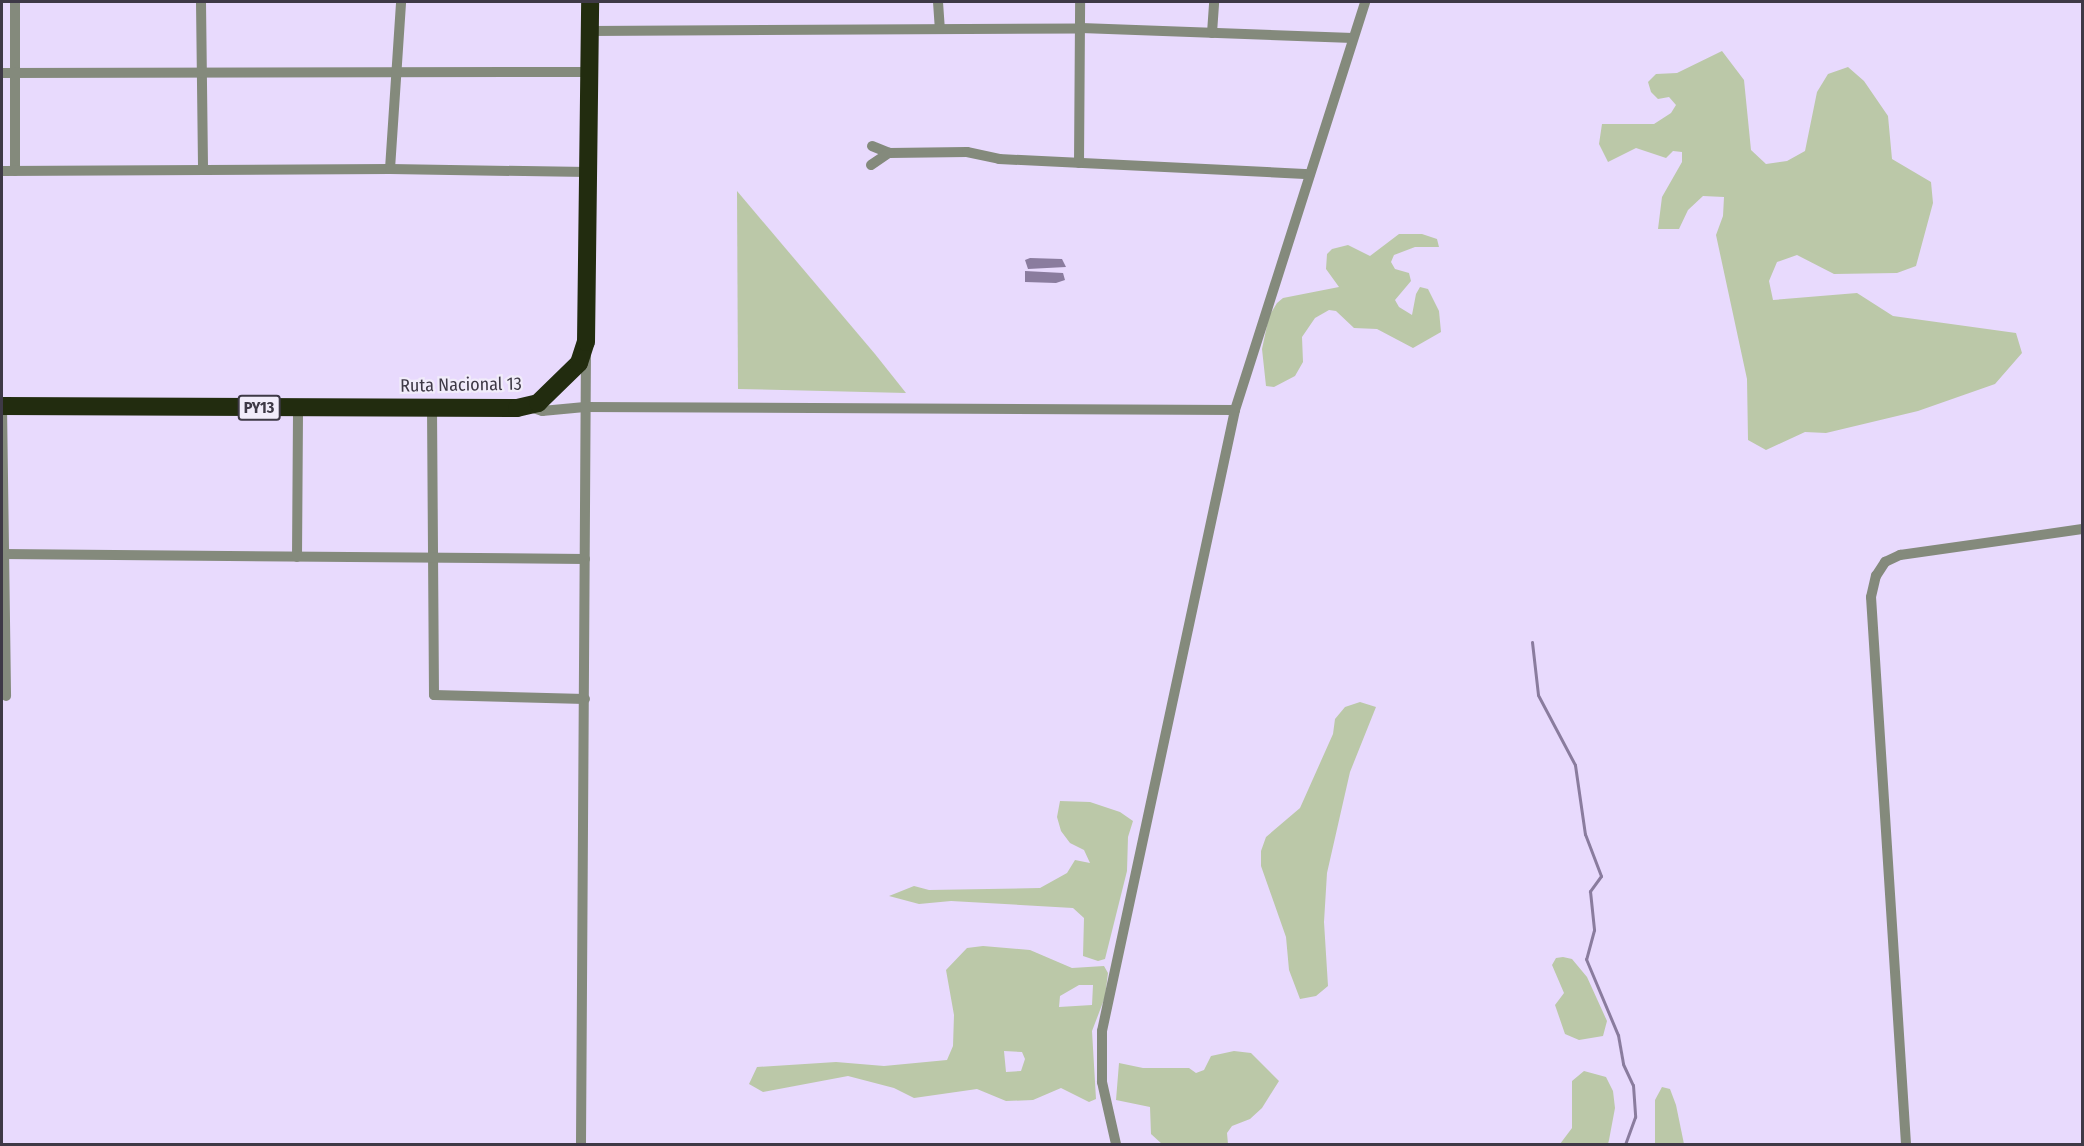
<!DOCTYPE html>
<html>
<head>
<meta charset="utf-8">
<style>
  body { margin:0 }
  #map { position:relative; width:2084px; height:1146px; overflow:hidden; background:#e8dafd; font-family:"Fira Sans Condensed",sans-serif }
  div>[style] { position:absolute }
  .green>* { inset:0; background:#bbc8a8 }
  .water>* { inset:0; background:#8a7c9e }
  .stream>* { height:3px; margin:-1.5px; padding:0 1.5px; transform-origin:1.5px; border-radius:1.5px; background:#8a7c9e }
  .street>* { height:10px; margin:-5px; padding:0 5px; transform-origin:5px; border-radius:5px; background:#848a7c }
  .highway>* { height:18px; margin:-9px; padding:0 9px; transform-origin:9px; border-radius:9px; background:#222c0f }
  span { translate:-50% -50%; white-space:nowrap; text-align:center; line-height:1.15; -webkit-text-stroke:4.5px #f1ecfa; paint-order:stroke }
  .shield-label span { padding:2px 4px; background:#f1ecfa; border:2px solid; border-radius:4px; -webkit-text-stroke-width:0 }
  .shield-label { font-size:16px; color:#3e3946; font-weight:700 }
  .street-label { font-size:18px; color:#3e3946 }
  .frame { position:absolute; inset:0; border:3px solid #3e3946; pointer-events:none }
</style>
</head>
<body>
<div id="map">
  <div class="green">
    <i style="clip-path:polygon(1722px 51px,1744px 80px,1751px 150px,1766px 164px,1787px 161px,1805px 151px,1817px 92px,1828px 74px,1848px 67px,1864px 81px,1888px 116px,1892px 159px,1931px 182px,1933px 203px,1916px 266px,1897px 273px,1834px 274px,1797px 255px,1777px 262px,1769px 281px,1773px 300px,1857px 293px,1893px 316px,2016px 333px,2022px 353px,1995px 384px,1918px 411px,1826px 433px,1805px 432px,1766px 450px,1748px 440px,1747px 379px,1716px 235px,1723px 216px,1724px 197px,1703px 196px,1688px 210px,1679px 229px,1658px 229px,1662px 197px,1682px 162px,1682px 152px,1673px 151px,1666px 158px,1636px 148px,1608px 162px,1599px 144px,1602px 124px,1654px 124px,1671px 113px,1676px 105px,1669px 97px,1658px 99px,1651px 92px,1648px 82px,1656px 74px,1677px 73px)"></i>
    <i style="clip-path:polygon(737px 191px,875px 354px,906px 393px,738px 389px)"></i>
    <i style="clip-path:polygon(1399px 234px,1422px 234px,1437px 239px,1439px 247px,1415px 247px,1394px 255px,1391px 262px,1395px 269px,1409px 273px,1411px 281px,1395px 300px,1399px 307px,1412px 315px,1416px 294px,1420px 287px,1428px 289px,1439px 311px,1441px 332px,1413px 348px,1377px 329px,1354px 328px,1336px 311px,1329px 310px,1315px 318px,1302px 337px,1303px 362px,1295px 376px,1274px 387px,1266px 386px,1262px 349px,1269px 316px,1277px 303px,1283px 298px,1339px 287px,1326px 269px,1327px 254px,1332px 249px,1348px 245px,1370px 256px)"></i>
    <i style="clip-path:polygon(1360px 702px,1376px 707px,1350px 772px,1327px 873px,1324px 922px,1328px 986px,1316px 996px,1300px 999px,1289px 970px,1286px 937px,1261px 866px,1261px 851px,1266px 837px,1300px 808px,1333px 734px,1335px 719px,1345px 707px)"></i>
    <i style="clip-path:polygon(1060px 801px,1090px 802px,1120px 812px,1133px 821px,1128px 837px,1127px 871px,1105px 959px,1098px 961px,1083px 956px,1084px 918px,1073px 908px,951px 901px,919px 904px,889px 896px,914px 886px,929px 890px,1040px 888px,1067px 873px,1075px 860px,1090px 863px,1084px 850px,1070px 843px,1061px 831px,1057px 817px)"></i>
    <i style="clip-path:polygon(evenodd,983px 946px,1030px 950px,1072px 968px,1104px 966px,1108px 973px,1105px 997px,1092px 1031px,1096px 1099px,1089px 1102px,1061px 1088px,1033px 1100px,1006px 1101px,977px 1089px,914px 1098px,894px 1088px,848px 1076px,763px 1092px,749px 1084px,757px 1067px,836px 1062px,884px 1066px,947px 1060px,953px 1046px,954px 1015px,946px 970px,967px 948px,983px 946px,1079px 985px,1093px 985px,1092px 1005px,1059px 1007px,1060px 996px,1079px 985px,983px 946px,1004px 1051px,1022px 1052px,1025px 1059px,1021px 1071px,1006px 1072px,1004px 1051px)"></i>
    <i style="clip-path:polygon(1563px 957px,1572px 959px,1587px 977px,1607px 1021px,1603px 1036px,1579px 1040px,1565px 1034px,1555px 1005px,1564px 993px,1552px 965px,1556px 958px)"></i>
    <i style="clip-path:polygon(1234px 1051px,1251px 1053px,1279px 1081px,1262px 1108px,1250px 1119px,1232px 1126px,1227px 1133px,1228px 1144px,1162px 1144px,1151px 1134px,1150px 1107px,1116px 1100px,1119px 1063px,1143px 1068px,1189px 1068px,1196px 1073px,1204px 1070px,1211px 1056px)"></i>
    <i style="clip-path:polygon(1584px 1071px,1606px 1077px,1613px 1091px,1615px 1108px,1609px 1140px,1608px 1144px,1560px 1144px,1572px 1128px,1572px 1081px)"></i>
    <i style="clip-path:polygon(1662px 1087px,1670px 1089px,1676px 1105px,1684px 1144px,1655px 1144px,1655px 1100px)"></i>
  </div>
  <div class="water">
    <i style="clip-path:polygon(1030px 258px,1062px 259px,1066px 267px,1028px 269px,1025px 260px)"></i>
    <i style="clip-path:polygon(1025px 271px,1063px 273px,1065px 280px,1056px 283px,1025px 282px)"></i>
  </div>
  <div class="stream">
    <i style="left:1532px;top:642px;width:53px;rotate:83.5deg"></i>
    <i style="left:1538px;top:695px;width:79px;rotate:62.1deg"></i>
    <i style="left:1575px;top:765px;width:70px;rotate:81.8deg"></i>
    <i style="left:1585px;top:834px;width:45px;rotate:69.1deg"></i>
    <i style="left:1601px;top:876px;width:19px;rotate:126deg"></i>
    <i style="left:1590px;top:891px;width:39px;rotate:84deg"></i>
    <i style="left:1594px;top:930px;width:30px;rotate:105deg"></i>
    <i style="left:1586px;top:959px;width:82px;rotate:67.2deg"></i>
    <i style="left:1618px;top:1035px;width:29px;rotate:80deg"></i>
    <i style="left:1623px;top:1064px;width:23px;rotate:65deg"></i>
    <i style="left:1633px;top:1085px;width:32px;rotate:86deg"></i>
    <i style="left:1635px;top:1117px;width:29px;rotate:110deg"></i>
  </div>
  <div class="street">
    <i style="left:15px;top:2px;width:169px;rotate:90deg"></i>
    <i style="left:201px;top:2px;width:167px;rotate:89.3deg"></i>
    <i style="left:938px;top:2px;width:27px;rotate:86deg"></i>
    <i style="left:589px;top:31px;width:492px;rotate:-0.3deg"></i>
    <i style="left:1081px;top:28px;width:272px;rotate:2.1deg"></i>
    <i style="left:1212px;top:33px;width:31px;rotate:-86deg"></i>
    <i style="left:2px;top:73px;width:587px;rotate:-0.1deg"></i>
    <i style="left:872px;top:146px;width:18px;rotate:22deg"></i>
    <i style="left:889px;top:153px;width:78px;rotate:-0.7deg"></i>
    <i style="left:967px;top:152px;width:33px;rotate:12deg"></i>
    <i style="left:999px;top:159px;width:311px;rotate:2.8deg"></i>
    <i style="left:1079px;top:163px;width:161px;rotate:-89.6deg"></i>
    <i style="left:871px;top:165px;width:22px;rotate:-34deg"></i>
    <i style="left:390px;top:169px;width:167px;rotate:-86.2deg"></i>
    <i style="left:2px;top:171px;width:388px;rotate:-0.3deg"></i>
    <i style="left:390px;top:169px;width:198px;rotate:0.9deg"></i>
    <i style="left:2px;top:406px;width:290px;rotate:89.2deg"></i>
    <i style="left:530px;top:407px;width:13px;rotate:18deg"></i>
    <i style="left:542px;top:411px;width:43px;rotate:-5.3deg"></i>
    <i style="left:585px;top:407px;width:650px;rotate:0.26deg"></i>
    <i style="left:432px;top:408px;width:287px;rotate:89.6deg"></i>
    <i style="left:434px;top:695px;width:151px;rotate:1.5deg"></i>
    <i style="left:2px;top:554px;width:583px;rotate:0.49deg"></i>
    <i style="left:297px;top:557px;width:149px;rotate:-89.6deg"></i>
    <i style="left:581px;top:1144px;width:790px;rotate:-89.64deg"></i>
    <i style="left:1116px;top:1144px;width:64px;rotate:-102.7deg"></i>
    <i style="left:1102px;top:1082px;width:51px;rotate:-90deg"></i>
    <i style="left:1102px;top:1031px;width:635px;rotate:-77.91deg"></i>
    <i style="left:1235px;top:410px;width:428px;rotate:-72.3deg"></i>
    <i style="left:1906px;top:1144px;width:548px;rotate:-93.66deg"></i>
    <i style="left:1871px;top:597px;width:22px;rotate:-77deg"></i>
    <i style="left:1876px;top:576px;width:17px;rotate:-57deg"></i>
    <i style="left:1885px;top:562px;width:17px;rotate:-25deg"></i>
    <i style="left:1900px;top:555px;width:184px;rotate:-8.1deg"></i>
  </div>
  <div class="highway">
    <i style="left:2px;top:406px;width:515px;rotate:0.22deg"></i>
    <i style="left:517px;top:408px;width:22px;rotate:-13deg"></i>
    <i style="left:538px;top:403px;width:57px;rotate:-44.3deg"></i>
    <i style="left:579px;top:363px;width:22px;rotate:-72deg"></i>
    <i style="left:586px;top:342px;width:340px;rotate:-89.3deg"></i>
  </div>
  <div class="shield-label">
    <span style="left:259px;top:408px">PY13</span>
  </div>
  <div class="street-label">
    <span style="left:461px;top:385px;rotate:-1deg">Ruta Nacional 13</span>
  </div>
  <div class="frame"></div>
</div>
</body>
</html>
